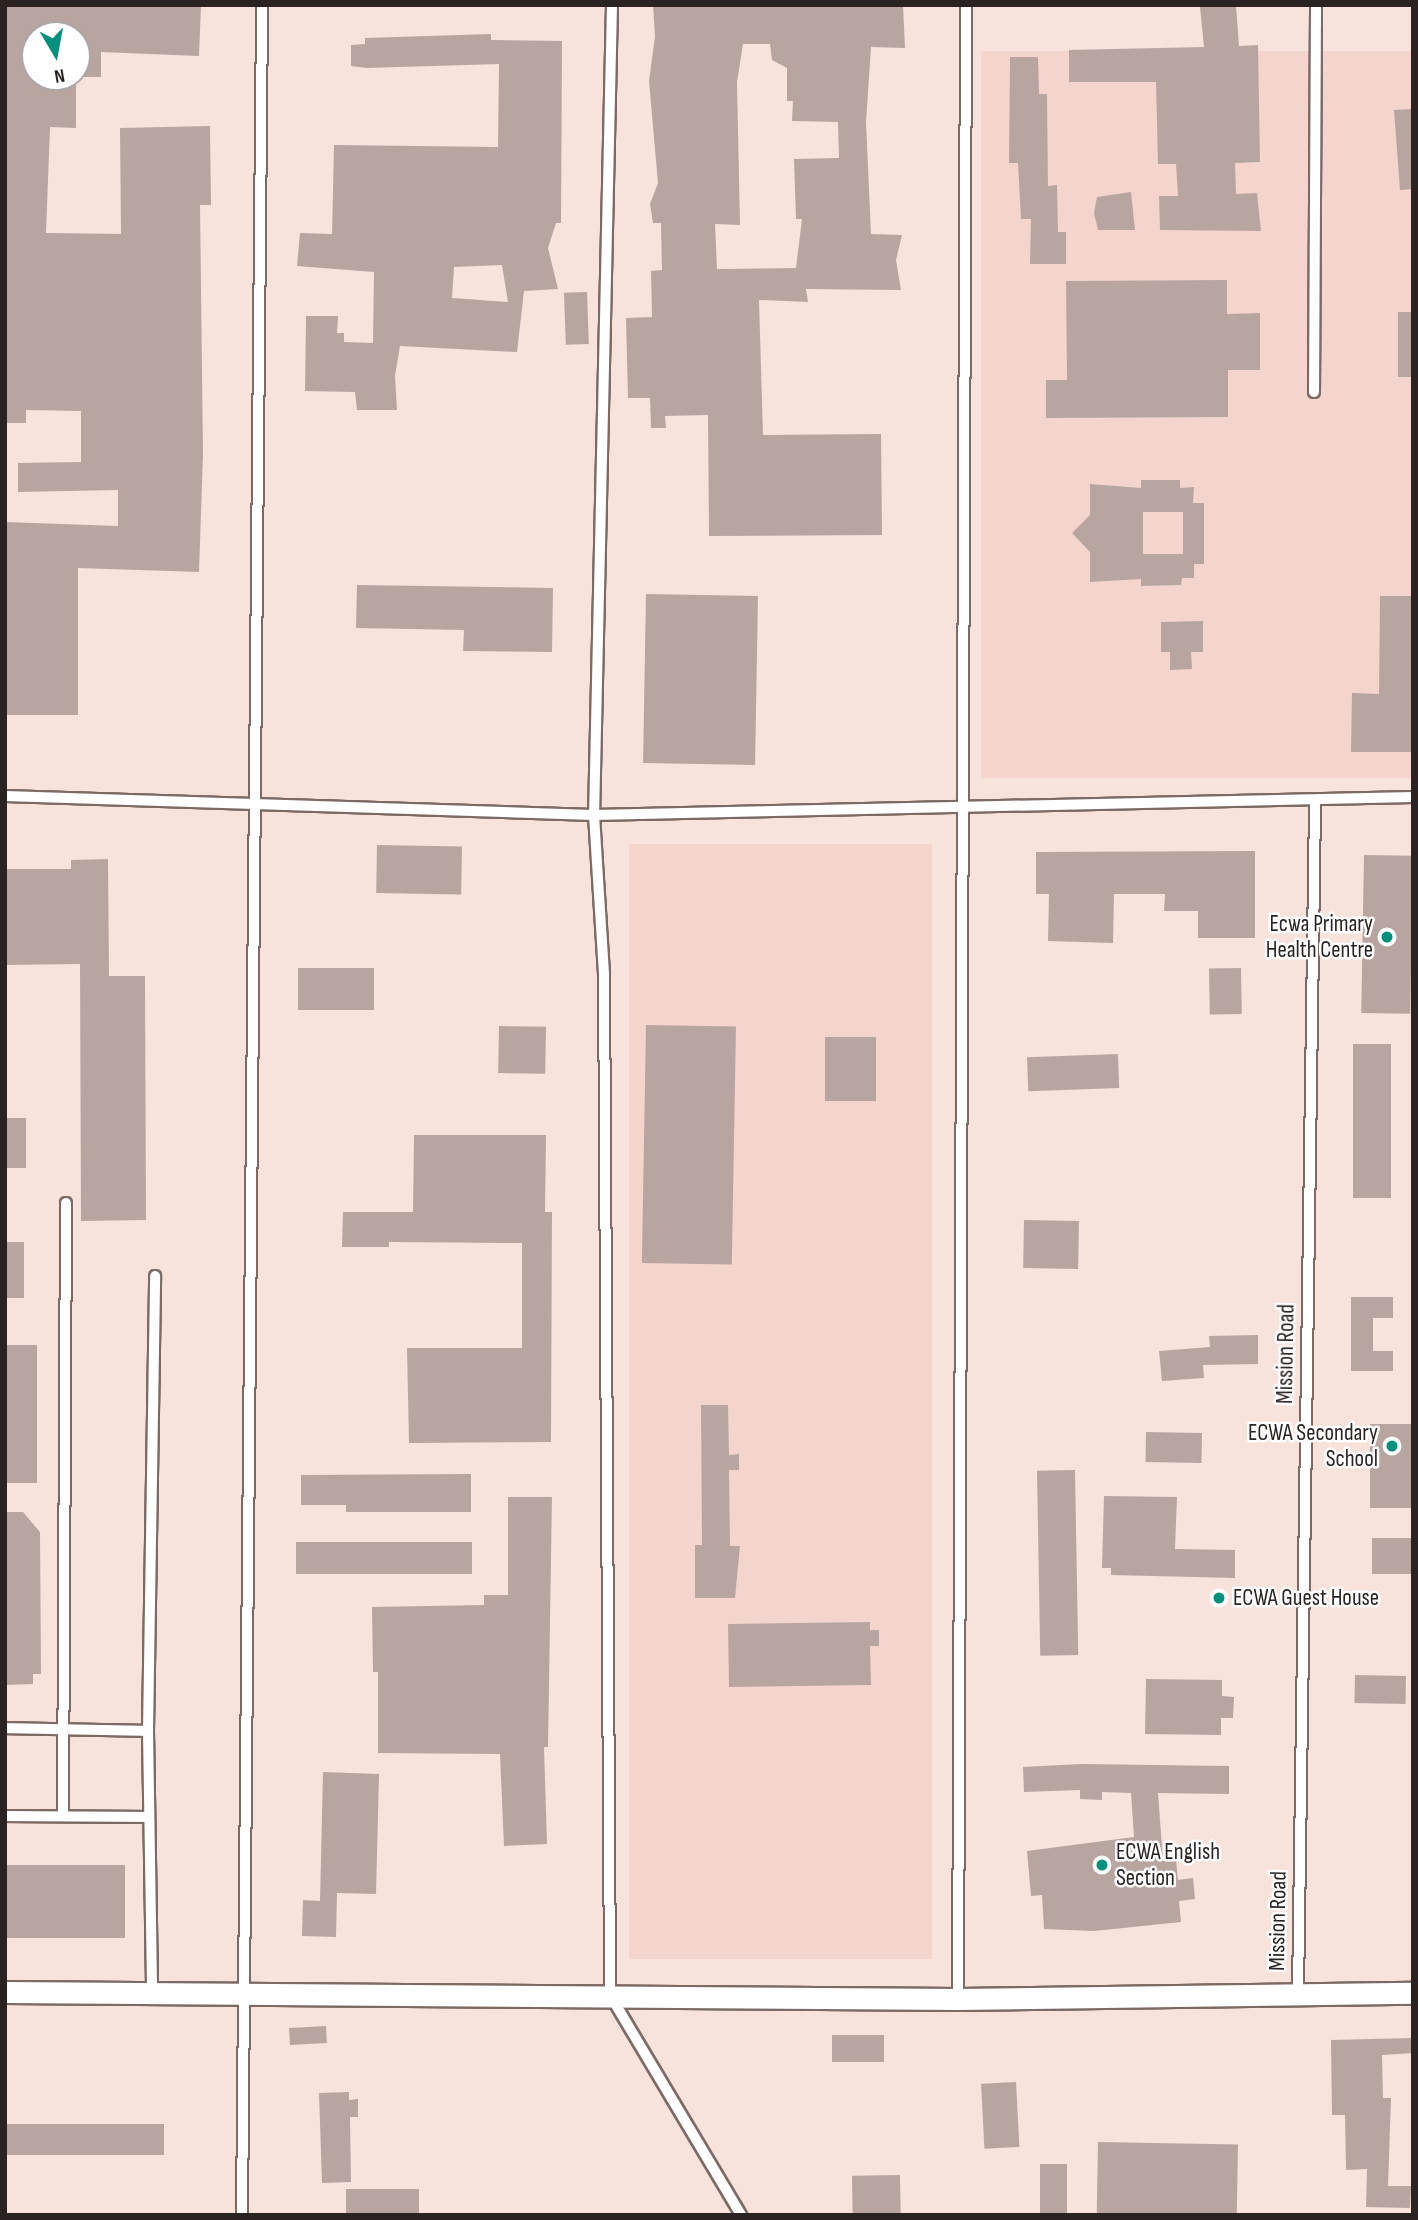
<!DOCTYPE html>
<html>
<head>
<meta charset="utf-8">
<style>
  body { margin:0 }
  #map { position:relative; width:1418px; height:2220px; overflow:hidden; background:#f7e2dc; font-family:"Sofia Sans Condensed",sans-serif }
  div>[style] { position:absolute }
  .built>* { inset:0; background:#f3d5ce; transform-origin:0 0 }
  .building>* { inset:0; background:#b9a5a0; transform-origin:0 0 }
  .roads { filter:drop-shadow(2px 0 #7d6a65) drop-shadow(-2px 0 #7d6a65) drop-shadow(0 2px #7d6a65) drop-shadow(0 -2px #7d6a65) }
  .service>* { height:10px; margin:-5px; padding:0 5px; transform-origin:5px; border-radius:5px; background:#fff }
  .minor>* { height:21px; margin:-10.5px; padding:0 10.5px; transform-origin:10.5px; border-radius:10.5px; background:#fff }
  .dots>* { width:19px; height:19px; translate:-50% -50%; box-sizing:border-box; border:4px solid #fff; border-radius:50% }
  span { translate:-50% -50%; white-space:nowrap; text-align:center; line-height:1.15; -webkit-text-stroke:5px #fff; paint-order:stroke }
  .poi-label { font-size:23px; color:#2b2321 }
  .right { translate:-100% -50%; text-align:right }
  .left { translate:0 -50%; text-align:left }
  .street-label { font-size:23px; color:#2b2321 }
  .frame { position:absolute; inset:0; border:7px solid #2b2321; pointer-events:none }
  .north { position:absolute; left:21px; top:21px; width:70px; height:70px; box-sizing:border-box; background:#fff; border:2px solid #aaa7a6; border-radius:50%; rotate:170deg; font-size:19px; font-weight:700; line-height:28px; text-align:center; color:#2b2321 }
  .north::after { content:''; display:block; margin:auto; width:24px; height:32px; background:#00917c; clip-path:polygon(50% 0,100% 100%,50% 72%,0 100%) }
</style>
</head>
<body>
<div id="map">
  <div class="built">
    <i style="left:1413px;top:51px;width:727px;height:432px;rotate:90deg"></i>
    <i style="left:932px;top:844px;width:1115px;height:303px;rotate:90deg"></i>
  </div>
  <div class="building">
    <i style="clip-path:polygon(5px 5px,201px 5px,199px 56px,101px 52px,101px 77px,77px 77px,77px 35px,35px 35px,35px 77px,76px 77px,76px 128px,50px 127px,46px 233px,121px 234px,120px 128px,210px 126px,211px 205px,200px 205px,203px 454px,199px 572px,78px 568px,78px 715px,5px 715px,5px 522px,118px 526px,118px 490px,18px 492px,18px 463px,81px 462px,81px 411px,26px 410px,26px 423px,5px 423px)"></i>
    <i style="clip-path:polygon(evenodd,653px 5px,903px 5px,905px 48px,871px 47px,866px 122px,871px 234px,902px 235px,896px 260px,901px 290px,806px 289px,808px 302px,759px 300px,763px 435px,881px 434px,882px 535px,709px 536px,708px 415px,665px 416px,666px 428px,651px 428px,650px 398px,628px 398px,626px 318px,652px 317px,651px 271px,662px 270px,661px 223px,653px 223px,650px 204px,658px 183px,649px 81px,655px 37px,653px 5px,743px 44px,770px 44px,772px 60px,787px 68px,787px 101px,793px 101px,792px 121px,838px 122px,839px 158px,794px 159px,796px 219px,802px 219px,796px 268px,717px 269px,715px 224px,740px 225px,737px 82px,743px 44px)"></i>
    <i style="clip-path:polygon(1236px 5px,1239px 46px,1258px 45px,1260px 162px,1235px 163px,1236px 194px,1257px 193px,1261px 231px,1160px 230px,1159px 196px,1178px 196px,1176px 164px,1158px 164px,1156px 82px,1069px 82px,1069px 50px,1204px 47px,1200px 7px)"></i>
    <i style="clip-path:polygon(evenodd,491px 34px,491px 40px,562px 41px,561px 223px,556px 223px,548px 248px,558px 289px,524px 291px,517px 352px,400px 346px,395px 376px,397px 410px,357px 410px,355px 392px,305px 391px,306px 316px,338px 316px,337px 333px,344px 333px,344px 342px,373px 343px,374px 272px,297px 266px,300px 233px,332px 234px,334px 145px,498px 147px,499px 64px,366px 68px,351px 66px,351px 45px,365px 44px,365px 38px,491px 34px,502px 265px,508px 302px,452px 298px,454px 267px,502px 265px)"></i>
    <i style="clip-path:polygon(1010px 57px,1038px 57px,1039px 94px,1047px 94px,1048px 186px,1057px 185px,1058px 232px,1066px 232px,1066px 264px,1030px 264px,1031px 219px,1021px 219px,1018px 163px,1009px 163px)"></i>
    <i style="clip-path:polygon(1413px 109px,1413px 189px,1400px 190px,1394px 110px)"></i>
    <i style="clip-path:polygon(1131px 192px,1135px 230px,1098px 230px,1094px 213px,1097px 197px)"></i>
    <i style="clip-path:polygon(1227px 280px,1227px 314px,1260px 313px,1260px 370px,1228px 370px,1228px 417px,1046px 418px,1046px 380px,1067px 380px,1066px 281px)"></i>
    <i style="left:587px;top:292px;width:52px;height:23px;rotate:88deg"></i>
    <i style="left:1398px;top:312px;width:15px;height:65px"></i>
    <i style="clip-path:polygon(evenodd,1141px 480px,1180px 480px,1180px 488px,1194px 487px,1193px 503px,1204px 503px,1204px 564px,1194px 564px,1194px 578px,1182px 578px,1181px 585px,1141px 586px,1141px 579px,1090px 582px,1090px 552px,1072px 533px,1090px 515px,1090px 484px,1141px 488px,1141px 480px,1143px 512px,1183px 512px,1183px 554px,1143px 554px,1143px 512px)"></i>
    <i style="clip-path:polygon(357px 585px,553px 588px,552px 652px,463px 651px,464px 630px,356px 628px)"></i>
    <i style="left:646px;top:594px;width:112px;height:169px;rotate:1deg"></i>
    <i style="clip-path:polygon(1380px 596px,1413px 596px,1413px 752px,1351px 752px,1352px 693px,1379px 694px)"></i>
    <i style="clip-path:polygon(1203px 621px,1203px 652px,1191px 652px,1192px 669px,1170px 670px,1170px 652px,1161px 652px,1161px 622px)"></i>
    <i style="left:377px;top:845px;width:85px;height:48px;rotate:1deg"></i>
    <i style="clip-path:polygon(1255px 851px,1255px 938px,1198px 938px,1198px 911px,1164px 911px,1165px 894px,1114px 894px,1113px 943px,1048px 941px,1049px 894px,1036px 894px,1036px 852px)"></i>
    <i style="left:1364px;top:855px;width:49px;height:158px;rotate:1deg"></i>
    <i style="clip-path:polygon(108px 859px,109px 976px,145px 976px,146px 1220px,81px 1221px,80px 964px,5px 965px,5px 869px,71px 869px,71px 860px)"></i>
    <i style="left:374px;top:968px;width:42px;height:76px;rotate:90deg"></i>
    <i style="left:1241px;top:968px;width:46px;height:32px;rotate:89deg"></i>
    <i style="left:646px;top:1025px;width:90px;height:238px;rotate:1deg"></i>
    <i style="left:499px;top:1026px;width:47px;height:47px;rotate:1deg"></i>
    <i style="left:825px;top:1037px;width:51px;height:64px"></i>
    <i style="left:1353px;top:1044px;width:38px;height:154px"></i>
    <i style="left:1118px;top:1054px;width:34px;height:91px;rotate:88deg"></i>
    <i style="left:5px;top:1118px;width:21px;height:50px"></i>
    <i style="clip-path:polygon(414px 1135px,546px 1135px,545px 1212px,552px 1212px,551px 1442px,409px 1443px,407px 1348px,522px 1348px,522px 1243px,389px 1242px,389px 1247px,342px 1247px,343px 1212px,413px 1212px)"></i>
    <i style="left:1024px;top:1220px;width:55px;height:48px;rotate:1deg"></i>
    <i style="left:24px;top:1242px;width:56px;height:19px;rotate:90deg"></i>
    <i style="clip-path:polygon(1351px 1297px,1393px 1297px,1393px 1318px,1373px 1318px,1373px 1351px,1393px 1351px,1393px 1371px,1351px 1371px)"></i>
    <i style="clip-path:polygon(1258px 1335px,1258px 1364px,1203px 1365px,1204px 1378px,1162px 1381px,1159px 1351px,1210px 1347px,1209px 1336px)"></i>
    <i style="left:37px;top:1345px;width:138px;height:32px;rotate:90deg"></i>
    <i style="clip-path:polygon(701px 1405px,728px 1405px,729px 1455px,739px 1454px,739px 1470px,729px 1470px,730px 1546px,740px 1546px,735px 1598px,695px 1598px,695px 1545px,702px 1545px)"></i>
    <i style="left:1370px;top:1424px;width:43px;height:84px"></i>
    <i style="left:1146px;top:1432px;width:56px;height:30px;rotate:1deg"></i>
    <i style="left:1075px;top:1470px;width:185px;height:38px;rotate:89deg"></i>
    <i style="clip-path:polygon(471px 1474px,471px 1512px,346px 1512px,346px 1505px,301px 1505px,301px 1475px)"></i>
    <i style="clip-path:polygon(1104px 1496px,1177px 1497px,1175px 1549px,1235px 1550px,1235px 1578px,1111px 1575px,1111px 1568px,1102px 1568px)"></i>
    <i style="clip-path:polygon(508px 1497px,552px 1497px,548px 1747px,544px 1747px,547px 1844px,504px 1846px,500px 1754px,378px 1753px,378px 1672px,373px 1672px,372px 1607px,484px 1605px,484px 1595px,508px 1595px)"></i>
    <i style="clip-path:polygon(5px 1512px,23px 1512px,40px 1532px,41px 1674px,33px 1674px,33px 1684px,6px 1685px)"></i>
    <i style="left:1413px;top:1538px;width:36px;height:41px;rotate:90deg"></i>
    <i style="left:296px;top:1542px;width:176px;height:32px"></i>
    <i style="clip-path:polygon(870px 1622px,870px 1630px,879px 1630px,879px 1646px,870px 1646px,871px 1685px,729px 1687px,728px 1624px)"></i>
    <i style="left:1355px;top:1675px;width:51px;height:28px;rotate:1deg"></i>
    <i style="clip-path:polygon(1146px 1679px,1222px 1680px,1222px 1696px,1234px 1697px,1233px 1718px,1221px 1718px,1221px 1735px,1145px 1734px)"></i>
    <i style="clip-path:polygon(1081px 1764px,1229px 1766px,1229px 1794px,1158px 1793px,1163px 1861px,1176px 1860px,1178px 1880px,1193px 1878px,1195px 1899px,1179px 1901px,1181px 1922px,1094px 1931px,1044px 1929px,1042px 1895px,1031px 1896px,1027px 1851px,1134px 1837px,1131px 1793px,1102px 1792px,1102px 1800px,1080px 1799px,1080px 1790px,1024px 1792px,1023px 1767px)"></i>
    <i style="clip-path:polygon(323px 1772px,379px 1774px,376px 1894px,337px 1893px,336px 1937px,302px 1936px,303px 1900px,320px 1901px)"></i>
    <i style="left:5px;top:1865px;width:120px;height:73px"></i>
    <i style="left:326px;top:2026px;width:17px;height:37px;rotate:87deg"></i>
    <i style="left:832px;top:2035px;width:52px;height:27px"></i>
    <i style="clip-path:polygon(1413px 2038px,1413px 2053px,1382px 2055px,1383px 2098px,1391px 2098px,1388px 2186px,1411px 2186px,1410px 2208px,1366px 2207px,1367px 2169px,1346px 2170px,1345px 2115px,1332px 2115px,1331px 2040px)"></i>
    <i style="left:1016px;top:2082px;width:65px;height:35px;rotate:87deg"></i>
    <i style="clip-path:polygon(349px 2092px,349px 2100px,358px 2099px,358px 2117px,350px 2117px,351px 2182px,322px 2183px,319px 2093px)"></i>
    <i style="left:164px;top:2124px;width:31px;height:159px;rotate:90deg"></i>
    <i style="left:1098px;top:2142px;width:140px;height:73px;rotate:1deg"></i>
    <i style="left:1040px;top:2164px;width:27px;height:51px"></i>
    <i style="left:900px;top:2175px;width:40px;height:48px;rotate:89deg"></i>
    <i style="left:419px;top:2189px;width:26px;height:73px;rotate:90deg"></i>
  </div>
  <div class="roads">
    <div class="service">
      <i style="left:612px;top:5px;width:810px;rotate:91.27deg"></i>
      <i style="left:594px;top:815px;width:160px;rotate:86.4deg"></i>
      <i style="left:604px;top:975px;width:1020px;rotate:89.66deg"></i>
      <i style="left:610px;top:1995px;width:256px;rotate:59.2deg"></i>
      <i style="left:1314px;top:392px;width:387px;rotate:-89.7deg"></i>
      <i style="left:5px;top:796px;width:589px;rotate:1.85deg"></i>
      <i style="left:594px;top:815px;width:819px;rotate:-1.26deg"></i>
      <i style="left:5px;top:1728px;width:143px;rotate:1.2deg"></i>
      <i style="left:148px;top:1731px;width:262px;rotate:89.1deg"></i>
      <i style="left:148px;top:1731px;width:455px;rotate:-89.1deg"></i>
      <i style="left:63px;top:1815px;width:612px;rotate:-89.72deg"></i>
      <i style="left:5px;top:1816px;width:144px;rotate:0.4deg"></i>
      <i style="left:1298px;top:1993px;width:1193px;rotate:-89.18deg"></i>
      <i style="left:958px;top:1999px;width:1994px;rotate:-89.77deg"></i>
      <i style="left:242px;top:2215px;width:2210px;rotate:-89.48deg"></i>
    </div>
    <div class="minor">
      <i style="left:5px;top:1992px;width:953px;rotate:0.42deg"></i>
      <i style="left:958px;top:1999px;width:455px;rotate:-0.8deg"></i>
    </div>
  </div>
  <div class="dots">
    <i style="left:1387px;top:937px;background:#00917c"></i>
    <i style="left:1392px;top:1446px;background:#00917c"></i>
    <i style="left:1219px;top:1598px;background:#00917c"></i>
    <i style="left:1102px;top:1865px;background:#00917c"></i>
  </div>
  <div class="poi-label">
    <span class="right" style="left:1373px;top:937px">Ecwa Primary<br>Health Centre</span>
    <span class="right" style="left:1378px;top:1446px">ECWA Secondary<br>School</span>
    <span class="left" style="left:1233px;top:1598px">ECWA Guest House</span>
    <span class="left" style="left:1116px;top:1865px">ECWA English<br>Section</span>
  </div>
  <div class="street-label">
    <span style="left:1286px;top:1354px;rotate:-89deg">Mission Road</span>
    <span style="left:1278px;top:1921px;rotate:-89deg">Mission Road</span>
  </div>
  <div class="frame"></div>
  <div class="north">N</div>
</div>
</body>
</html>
